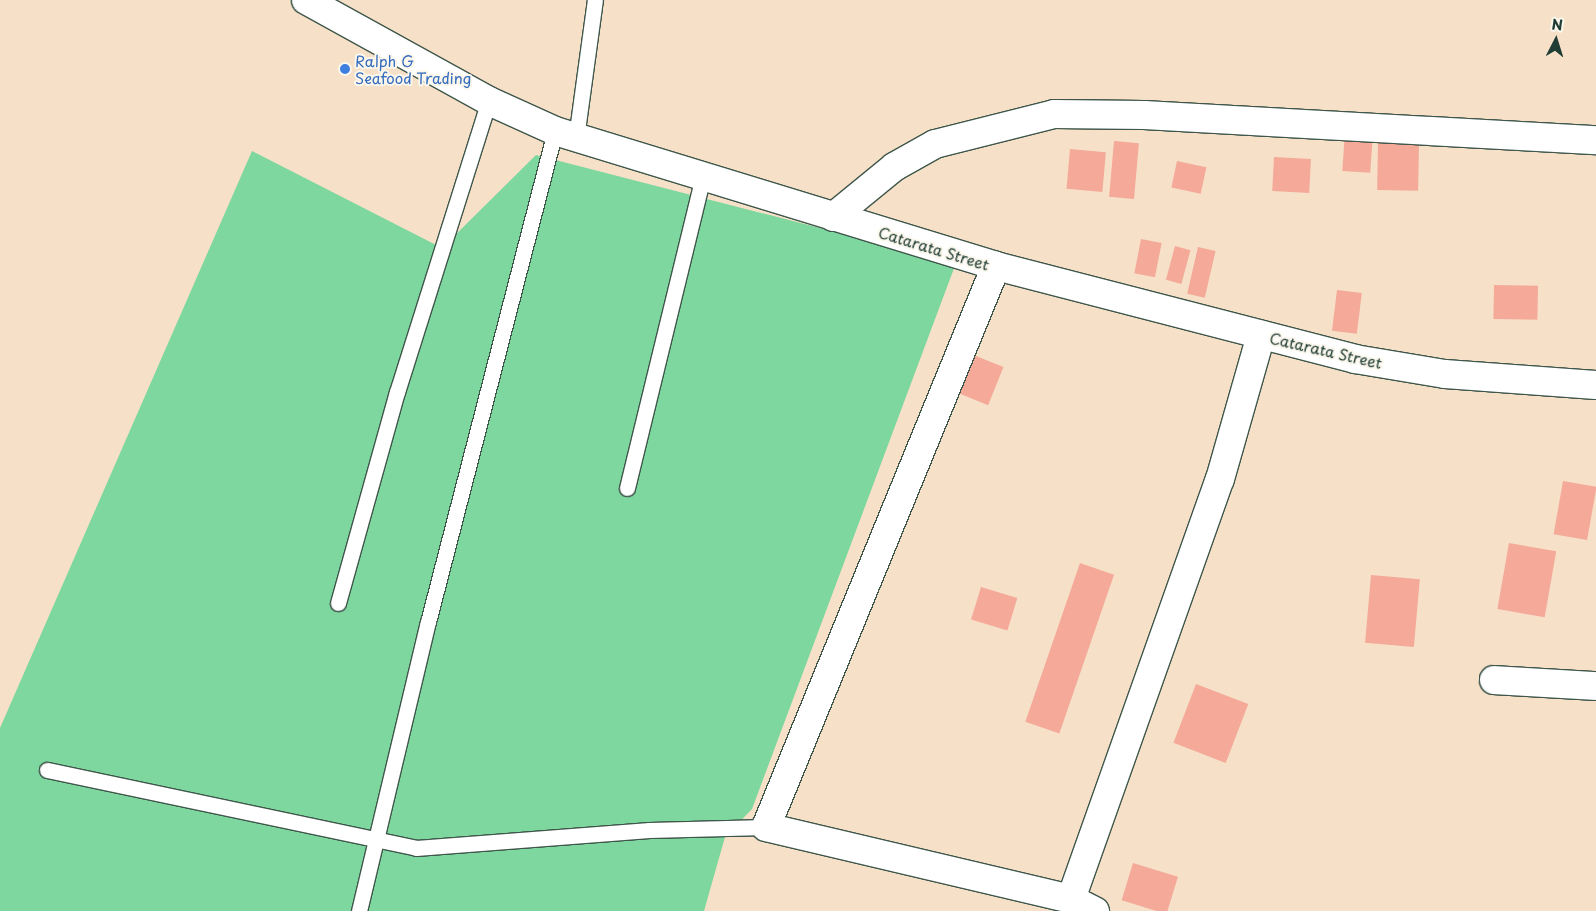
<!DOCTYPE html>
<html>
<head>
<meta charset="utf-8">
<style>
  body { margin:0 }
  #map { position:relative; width:1596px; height:911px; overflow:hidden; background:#f6e1c8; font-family:"Playpen Sans",sans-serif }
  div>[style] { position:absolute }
  .green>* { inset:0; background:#7dd79e }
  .building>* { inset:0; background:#f4a999; transform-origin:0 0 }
  .roads { filter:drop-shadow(1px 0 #3f564a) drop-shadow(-1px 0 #3f564a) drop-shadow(0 1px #3f564a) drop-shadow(0 -1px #3f564a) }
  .service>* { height:15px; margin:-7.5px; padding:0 7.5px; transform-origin:7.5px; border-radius:7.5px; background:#fff }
  .minor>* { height:28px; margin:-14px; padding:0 14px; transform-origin:14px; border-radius:14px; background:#fff }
  .tertiary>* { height:28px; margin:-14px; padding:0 14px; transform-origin:14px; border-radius:14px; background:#fff }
  .dots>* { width:14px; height:14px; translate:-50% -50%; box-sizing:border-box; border:2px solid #fbf7ec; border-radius:50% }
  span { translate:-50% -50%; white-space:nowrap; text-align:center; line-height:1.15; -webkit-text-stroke:4px #fbf7ec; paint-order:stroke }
  .shop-label { font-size:15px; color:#366cbe }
  .left { translate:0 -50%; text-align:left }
  .street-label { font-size:15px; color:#1f3d34 }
  .north { position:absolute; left:1531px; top:15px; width:50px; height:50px; -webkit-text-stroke:4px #fbf7ec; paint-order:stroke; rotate:5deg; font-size:14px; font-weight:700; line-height:20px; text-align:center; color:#1f3d34 }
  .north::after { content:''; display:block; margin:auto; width:18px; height:22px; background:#1f3d34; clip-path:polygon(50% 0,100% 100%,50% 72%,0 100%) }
</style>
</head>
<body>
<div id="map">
  <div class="green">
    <i style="clip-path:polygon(252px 151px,442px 248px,536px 155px,956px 263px,752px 809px,725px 837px,704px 911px,0 911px,0 728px)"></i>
  </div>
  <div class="building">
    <i style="left:1345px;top:132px;width:28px;height:39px;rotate:4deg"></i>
    <i style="left:1114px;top:141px;width:25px;height:56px;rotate:5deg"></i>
    <i style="left:1378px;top:141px;width:41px;height:49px;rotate:1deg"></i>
    <i style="left:1070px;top:149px;width:36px;height:40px;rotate:5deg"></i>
    <i style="left:1274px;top:157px;width:37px;height:34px;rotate:3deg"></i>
    <i style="left:1177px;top:161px;width:30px;height:27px;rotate:12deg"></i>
    <i style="left:1141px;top:239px;width:21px;height:35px;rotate:11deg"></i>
    <i style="left:1175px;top:246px;width:16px;height:35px;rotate:15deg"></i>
    <i style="left:1198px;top:247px;width:18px;height:48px;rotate:13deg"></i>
    <i style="left:1494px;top:285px;width:44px;height:34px;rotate:1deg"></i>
    <i style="left:1337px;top:290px;width:25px;height:41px;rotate:7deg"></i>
    <i style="left:971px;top:354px;width:35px;height:41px;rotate:22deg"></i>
    <i style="left:1563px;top:481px;width:34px;height:54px;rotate:10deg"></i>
    <i style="left:1509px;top:543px;width:48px;height:67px;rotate:10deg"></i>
    <i style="left:1080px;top:563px;width:36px;height:168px;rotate:19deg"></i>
    <i style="left:1371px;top:575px;width:49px;height:68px;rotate:5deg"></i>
    <i style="left:981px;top:587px;width:38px;height:34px;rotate:17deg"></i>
    <i style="left:1196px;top:684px;width:56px;height:63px;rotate:21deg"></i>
    <i style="left:1133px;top:863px;width:47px;height:39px;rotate:17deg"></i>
  </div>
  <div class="roads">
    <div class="service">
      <i style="left:576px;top:138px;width:139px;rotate:-82.2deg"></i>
      <i style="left:627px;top:488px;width:320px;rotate:-76.3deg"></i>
      <i style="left:338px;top:603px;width:219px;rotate:-74.4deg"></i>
      <i style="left:397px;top:392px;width:305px;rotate:-72.5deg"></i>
      <i style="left:47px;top:770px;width:377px;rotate:11.9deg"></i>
      <i style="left:416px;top:848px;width:234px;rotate:-4.4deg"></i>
      <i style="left:649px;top:830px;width:117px;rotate:-1.5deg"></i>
      <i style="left:359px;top:911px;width:297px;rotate:-76.6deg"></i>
      <i style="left:428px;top:622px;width:507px;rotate:-75.5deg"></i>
    </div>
    <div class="minor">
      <i style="left:833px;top:217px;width:79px;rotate:-39.3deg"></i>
      <i style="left:894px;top:167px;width:47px;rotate:-29.3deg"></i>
      <i style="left:935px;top:144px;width:123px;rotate:-14.1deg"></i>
      <i style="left:1054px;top:114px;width:90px;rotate:0.6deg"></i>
      <i style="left:1144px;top:115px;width:453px;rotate:3.2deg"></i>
      <i style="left:996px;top:266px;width:606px;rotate:112.29deg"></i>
      <i style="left:766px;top:827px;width:313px;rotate:13.3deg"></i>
      <i style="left:1071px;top:899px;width:446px;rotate:-70.5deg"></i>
      <i style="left:1220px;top:479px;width:150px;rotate:-74.1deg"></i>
      <i style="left:1494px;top:680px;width:102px;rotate:3.4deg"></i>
      <i style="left:1071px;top:899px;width:27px;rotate:27deg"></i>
    </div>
    <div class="tertiary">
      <i style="left:306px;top:0;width:209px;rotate:28.9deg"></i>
      <i style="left:489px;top:101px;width:72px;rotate:24.4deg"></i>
      <i style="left:555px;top:131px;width:461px;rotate:17deg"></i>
      <i style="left:996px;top:266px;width:371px;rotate:14.5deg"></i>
      <i style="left:1355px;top:359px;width:91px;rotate:9.5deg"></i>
      <i style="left:1445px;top:374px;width:151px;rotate:4.2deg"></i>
    </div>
  </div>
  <div class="dots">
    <i style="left:345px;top:69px;background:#3f7fe0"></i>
  </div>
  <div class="shop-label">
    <span class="left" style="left:355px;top:69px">Ralph G<br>Seafood Trading</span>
  </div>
  <div class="street-label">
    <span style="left:934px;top:248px;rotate:17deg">Catarata Street</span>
    <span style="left:1326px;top:350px;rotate:13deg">Catarata Street</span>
  </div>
  <div class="north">N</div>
</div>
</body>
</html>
